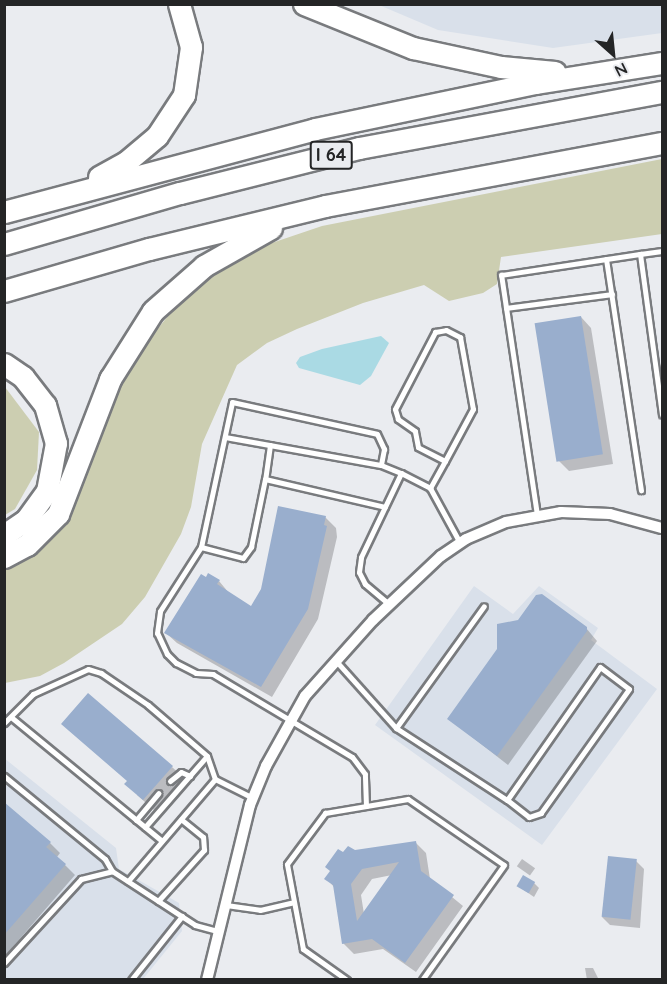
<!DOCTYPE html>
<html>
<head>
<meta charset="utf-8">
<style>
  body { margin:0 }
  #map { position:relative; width:667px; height:984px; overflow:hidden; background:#eaecf0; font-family:Quicksand,sans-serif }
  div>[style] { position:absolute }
  .built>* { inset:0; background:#d9e0ea }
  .green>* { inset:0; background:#ccceb1 }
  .water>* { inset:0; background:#aadae4 }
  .shadow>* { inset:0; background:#0003; transform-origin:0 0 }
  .building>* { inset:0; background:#99aecd; transform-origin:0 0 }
  .roads { filter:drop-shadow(2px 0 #797b7e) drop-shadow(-2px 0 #797b7e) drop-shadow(0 2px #797b7e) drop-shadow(0 -2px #797b7e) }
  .service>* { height:5px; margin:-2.5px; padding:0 2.5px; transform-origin:2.5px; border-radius:2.5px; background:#fff }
  .minor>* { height:10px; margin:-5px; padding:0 5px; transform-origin:5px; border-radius:5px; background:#fff }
  .motorway>* { height:21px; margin:-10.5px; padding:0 10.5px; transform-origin:10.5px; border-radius:10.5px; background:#fff }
  span { translate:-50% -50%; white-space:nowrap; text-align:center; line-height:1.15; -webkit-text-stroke:4.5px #eaecf0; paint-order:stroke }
  .shield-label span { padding:2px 4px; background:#eaecf0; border:2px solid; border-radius:4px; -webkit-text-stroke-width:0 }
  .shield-label { font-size:18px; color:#242526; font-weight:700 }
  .frame { position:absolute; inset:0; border:6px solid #242526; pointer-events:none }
  .north { position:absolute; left:583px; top:24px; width:60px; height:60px; -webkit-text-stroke:4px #eaecf0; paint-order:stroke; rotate:153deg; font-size:16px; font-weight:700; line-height:24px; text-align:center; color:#242526 }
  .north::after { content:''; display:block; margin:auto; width:21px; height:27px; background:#242526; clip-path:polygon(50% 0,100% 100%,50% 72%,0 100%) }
</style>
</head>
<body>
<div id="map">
  <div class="built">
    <i style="clip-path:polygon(379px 5px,662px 5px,662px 33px,553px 48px,438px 30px)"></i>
    <i style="clip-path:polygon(474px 586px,513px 614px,539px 586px,598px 628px,591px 640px,657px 689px,542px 845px,375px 725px)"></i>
    <i style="clip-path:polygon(4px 758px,116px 848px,119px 869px,179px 903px,182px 931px,143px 979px,5px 979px)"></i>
  </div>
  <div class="green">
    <i style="clip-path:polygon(662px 159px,662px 234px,501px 257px,497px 284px,483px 293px,449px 301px,424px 285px,363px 303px,297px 329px,267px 343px,237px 365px,202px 444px,191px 507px,181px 534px,145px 597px,122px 624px,64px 663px,40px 676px,5px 683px,4px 563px,64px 519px,82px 488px,110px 402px,129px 365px,183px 297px,215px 273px,260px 247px,322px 226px)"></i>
    <i style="clip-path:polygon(5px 387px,39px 432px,37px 470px,15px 509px,5px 515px)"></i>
  </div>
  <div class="water">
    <i style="clip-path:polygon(381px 336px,389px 343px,371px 376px,360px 385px,299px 368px,296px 363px,300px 357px,322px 349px)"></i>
  </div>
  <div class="shadow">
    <i style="clip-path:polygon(581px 317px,591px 328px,613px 464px,569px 471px,558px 460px)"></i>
    <i style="clip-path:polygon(325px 517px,336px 528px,337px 537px,318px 619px,272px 697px,177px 643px,166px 633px,219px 581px,229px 593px,251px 608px)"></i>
    <i style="clip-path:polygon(586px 628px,597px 641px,508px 765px,449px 719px)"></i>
    <i style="clip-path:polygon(172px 767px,183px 777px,154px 810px,137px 795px)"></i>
    <i style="clip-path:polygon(4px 804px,50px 843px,60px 853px,57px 857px,75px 875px,4px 957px)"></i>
    <i style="clip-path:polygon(evenodd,416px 843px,426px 853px,430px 879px,463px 906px,416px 972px,383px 949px,354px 954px,343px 943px,334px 887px,326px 878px,344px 854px,416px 843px,392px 875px,364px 914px,361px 895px,372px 879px,392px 875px)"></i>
    <i style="left:522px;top:859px;width:16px;height:9px;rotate:35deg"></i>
    <i style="clip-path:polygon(636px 861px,644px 869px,640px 928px,610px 925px,602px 917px)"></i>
    <i style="clip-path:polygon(534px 883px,539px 888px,534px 897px,518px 886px)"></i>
    <i style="clip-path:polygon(585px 968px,593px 968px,599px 980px,587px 980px)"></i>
  </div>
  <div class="building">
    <i style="left:581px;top:316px;width:140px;height:47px;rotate:81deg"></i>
    <i style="clip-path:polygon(278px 506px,326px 516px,324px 525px,327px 526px,308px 609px,261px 687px,164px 633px,201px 574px,206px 577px,208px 573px,220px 580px,217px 584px,251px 606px,261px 589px)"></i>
    <i style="clip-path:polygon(542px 594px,587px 627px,587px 631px,497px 756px,447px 719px,497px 649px,497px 624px,518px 620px,536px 595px)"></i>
    <i style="clip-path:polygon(88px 693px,173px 766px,143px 800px,124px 784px,127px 781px,61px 724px)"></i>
    <i style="clip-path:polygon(4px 802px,51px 842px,46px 847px,66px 864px,4px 935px)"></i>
    <i style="clip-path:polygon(evenodd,416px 841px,421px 871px,454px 895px,405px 963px,372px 939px,342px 944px,333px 885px,324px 879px,330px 871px,325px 867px,338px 849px,343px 852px,348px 846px,355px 850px,416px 841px,399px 862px,357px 921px,351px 884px,362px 869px,399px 862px)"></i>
    <i style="left:608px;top:856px;width:29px;height:61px;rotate:6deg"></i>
    <i style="left:523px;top:875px;width:14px;height:13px;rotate:30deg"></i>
  </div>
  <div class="roads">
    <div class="service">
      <i style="left:640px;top:254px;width:22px;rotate:-8deg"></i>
      <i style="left:606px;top:259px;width:234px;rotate:81.4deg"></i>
      <i style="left:506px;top:308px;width:107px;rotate:-7.5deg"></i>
      <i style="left:225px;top:437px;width:158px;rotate:10.2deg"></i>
      <i style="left:270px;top:445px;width:34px;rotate:98deg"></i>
      <i style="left:265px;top:479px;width:123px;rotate:13.1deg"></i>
      <i style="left:445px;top:461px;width:30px;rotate:-153deg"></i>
      <i style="left:418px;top:447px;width:16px;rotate:-101deg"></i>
      <i style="left:415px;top:431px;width:21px;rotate:-145deg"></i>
      <i style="left:398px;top:419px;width:10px;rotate:-107deg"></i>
      <i style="left:395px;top:409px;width:87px;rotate:-62.5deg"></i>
      <i style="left:435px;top:332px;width:11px;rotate:-10deg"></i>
      <i style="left:446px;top:330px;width:16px;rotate:27deg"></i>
      <i style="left:460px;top:337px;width:73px;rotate:79.8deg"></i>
      <i style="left:473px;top:409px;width:59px;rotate:118.3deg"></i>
      <i style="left:445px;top:461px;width:31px;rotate:119deg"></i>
      <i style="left:430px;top:488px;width:63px;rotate:61.4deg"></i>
      <i style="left:537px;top:515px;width:243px;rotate:-98.5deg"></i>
      <i style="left:501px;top:275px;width:141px;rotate:-8.6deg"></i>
      <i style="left:640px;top:254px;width:162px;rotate:82.2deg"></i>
      <i style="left:201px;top:547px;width:43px;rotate:14.7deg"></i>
      <i style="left:243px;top:558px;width:14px;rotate:-54deg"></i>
      <i style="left:251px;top:547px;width:69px;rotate:-78.4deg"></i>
      <i style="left:390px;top:605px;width:33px;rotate:-140deg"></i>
      <i style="left:365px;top:584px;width:13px;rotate:-117deg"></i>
      <i style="left:359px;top:572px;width:15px;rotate:-82deg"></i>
      <i style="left:361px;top:557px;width:93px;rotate:-64.5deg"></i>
      <i style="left:401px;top:473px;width:33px;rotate:27deg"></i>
      <i style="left:336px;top:661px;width:90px;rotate:48.2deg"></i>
      <i style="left:396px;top:728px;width:132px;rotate:33deg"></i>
      <i style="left:507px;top:800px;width:162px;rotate:-55deg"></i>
      <i style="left:600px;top:667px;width:36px;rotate:37deg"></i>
      <i style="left:629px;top:689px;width:152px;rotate:125.4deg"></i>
      <i style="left:541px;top:813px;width:13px;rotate:162deg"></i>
      <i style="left:529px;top:817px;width:28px;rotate:-142deg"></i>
      <i style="left:11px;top:717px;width:195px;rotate:39.4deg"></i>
      <i style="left:4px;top:723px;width:41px;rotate:-45deg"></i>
      <i style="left:33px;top:694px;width:60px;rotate:-24.4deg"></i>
      <i style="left:88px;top:669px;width:14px;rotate:17deg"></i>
      <i style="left:101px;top:673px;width:57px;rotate:34.2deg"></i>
      <i style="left:148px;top:705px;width:78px;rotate:40.8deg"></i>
      <i style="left:207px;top:756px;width:24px;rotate:71deg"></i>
      <i style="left:215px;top:779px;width:42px;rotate:26.6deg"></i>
      <i style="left:396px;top:728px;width:150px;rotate:-54.2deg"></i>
      <i style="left:4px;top:776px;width:131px;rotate:39.4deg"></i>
      <i style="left:105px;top:859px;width:14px;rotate:60deg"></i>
      <i style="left:170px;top:781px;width:14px;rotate:-39deg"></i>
      <i style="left:181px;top:772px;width:10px;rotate:24deg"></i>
      <i style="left:366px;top:806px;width:32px;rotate:-92deg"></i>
      <i style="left:365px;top:774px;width:21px;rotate:-127deg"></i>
      <i style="left:352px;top:757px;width:162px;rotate:-149.2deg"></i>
      <i style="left:213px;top:674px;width:17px;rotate:-177deg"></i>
      <i style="left:196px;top:673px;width:22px;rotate:-153deg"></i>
      <i style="left:176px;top:663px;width:13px;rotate:-135deg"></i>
      <i style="left:167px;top:654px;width:23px;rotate:-115deg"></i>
      <i style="left:157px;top:633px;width:22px;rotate:-82deg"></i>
      <i style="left:160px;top:611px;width:76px;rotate:-57.4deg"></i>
      <i style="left:201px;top:547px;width:148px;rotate:-77.9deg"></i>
      <i style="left:232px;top:402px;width:148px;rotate:12.4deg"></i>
      <i style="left:377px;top:434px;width:17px;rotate:65deg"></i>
      <i style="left:384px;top:449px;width:16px;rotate:101deg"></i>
      <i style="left:381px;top:465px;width:22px;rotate:22deg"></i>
      <i style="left:136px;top:820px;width:35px;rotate:-50deg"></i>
      <i style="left:145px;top:827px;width:94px;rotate:-48.9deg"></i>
      <i style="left:128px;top:881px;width:134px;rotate:-49.5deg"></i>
      <i style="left:158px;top:901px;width:69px;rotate:-48deg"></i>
      <i style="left:204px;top:850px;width:13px;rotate:-94deg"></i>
      <i style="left:203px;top:837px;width:28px;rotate:-141deg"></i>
      <i style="left:226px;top:905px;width:34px;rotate:8deg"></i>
      <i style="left:260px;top:910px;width:32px;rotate:-13deg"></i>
      <i style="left:4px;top:963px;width:114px;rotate:-47.5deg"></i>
      <i style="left:81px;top:879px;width:32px;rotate:-14deg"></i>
      <i style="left:112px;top:871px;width:99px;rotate:33deg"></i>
      <i style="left:195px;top:925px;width:24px;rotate:15deg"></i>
      <i style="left:131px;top:980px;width:82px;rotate:-51.4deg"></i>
      <i style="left:347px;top:980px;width:54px;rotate:-144.8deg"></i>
      <i style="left:303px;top:949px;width:86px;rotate:-100.7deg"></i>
      <i style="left:287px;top:864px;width:64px;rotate:-53.3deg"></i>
      <i style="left:325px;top:813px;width:84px;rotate:-9.6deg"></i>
      <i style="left:408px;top:799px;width:116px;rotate:34.5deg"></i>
      <i style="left:504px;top:865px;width:141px;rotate:125.5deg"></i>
    </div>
    <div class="minor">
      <i style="left:207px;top:980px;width:180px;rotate:-76.2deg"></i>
      <i style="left:250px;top:805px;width:42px;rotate:-67.7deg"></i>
      <i style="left:266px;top:766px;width:80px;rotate:-60.9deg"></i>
      <i style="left:305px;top:696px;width:102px;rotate:-48.2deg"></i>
      <i style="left:373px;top:620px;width:93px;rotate:-43.3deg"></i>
      <i style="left:441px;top:556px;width:30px;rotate:-34deg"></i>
      <i style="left:466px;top:539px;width:43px;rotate:-23deg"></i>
      <i style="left:506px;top:522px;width:56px;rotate:-10.3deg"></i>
      <i style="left:561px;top:512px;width:49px;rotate:2.3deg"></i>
      <i style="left:610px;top:514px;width:54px;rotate:15.1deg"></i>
    </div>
    <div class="motorway">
      <i style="left:304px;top:4px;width:118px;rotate:22deg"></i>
      <i style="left:413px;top:48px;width:90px;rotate:12.2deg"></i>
      <i style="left:501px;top:67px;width:54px;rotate:5.3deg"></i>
      <i style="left:99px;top:177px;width:31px;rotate:-29deg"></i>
      <i style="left:126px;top:162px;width:40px;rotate:-40deg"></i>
      <i style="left:157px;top:136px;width:49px;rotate:-56.6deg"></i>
      <i style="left:184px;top:95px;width:49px;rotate:-81.7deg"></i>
      <i style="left:191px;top:47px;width:45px;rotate:-105.6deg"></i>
      <i style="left:4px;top:212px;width:322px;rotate:-14.9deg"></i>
      <i style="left:315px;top:129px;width:226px;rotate:-11.8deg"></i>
      <i style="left:536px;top:83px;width:128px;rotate:-9deg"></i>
      <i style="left:4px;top:244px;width:183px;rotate:-16.2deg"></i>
      <i style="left:180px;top:193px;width:185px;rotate:-14.1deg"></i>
      <i style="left:359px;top:148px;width:308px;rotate:-10.5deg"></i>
      <i style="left:4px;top:291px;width:151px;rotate:-16.2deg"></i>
      <i style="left:149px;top:249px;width:181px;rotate:-13.7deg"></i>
      <i style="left:325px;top:206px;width:343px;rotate:-10.6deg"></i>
      <i style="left:4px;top:364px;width:23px;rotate:34deg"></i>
      <i style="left:23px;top:377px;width:36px;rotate:52deg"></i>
      <i style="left:45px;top:405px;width:40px;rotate:74deg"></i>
      <i style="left:56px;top:443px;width:49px;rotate:100.6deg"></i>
      <i style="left:47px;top:491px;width:36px;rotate:126deg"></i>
      <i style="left:26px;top:520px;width:27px;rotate:146deg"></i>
      <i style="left:4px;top:557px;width:26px;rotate:-28deg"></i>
      <i style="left:27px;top:545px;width:44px;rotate:-45deg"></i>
      <i style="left:58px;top:514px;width:145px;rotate:-68.9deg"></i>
      <i style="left:110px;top:379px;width:80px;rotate:-57.7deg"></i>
      <i style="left:153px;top:311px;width:68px;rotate:-41.4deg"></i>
      <i style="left:204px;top:266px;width:77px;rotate:-29.6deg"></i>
    </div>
  </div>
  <div class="shield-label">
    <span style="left:331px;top:155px">I 64</span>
  </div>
  <div class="frame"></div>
  <div class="north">N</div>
</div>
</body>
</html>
